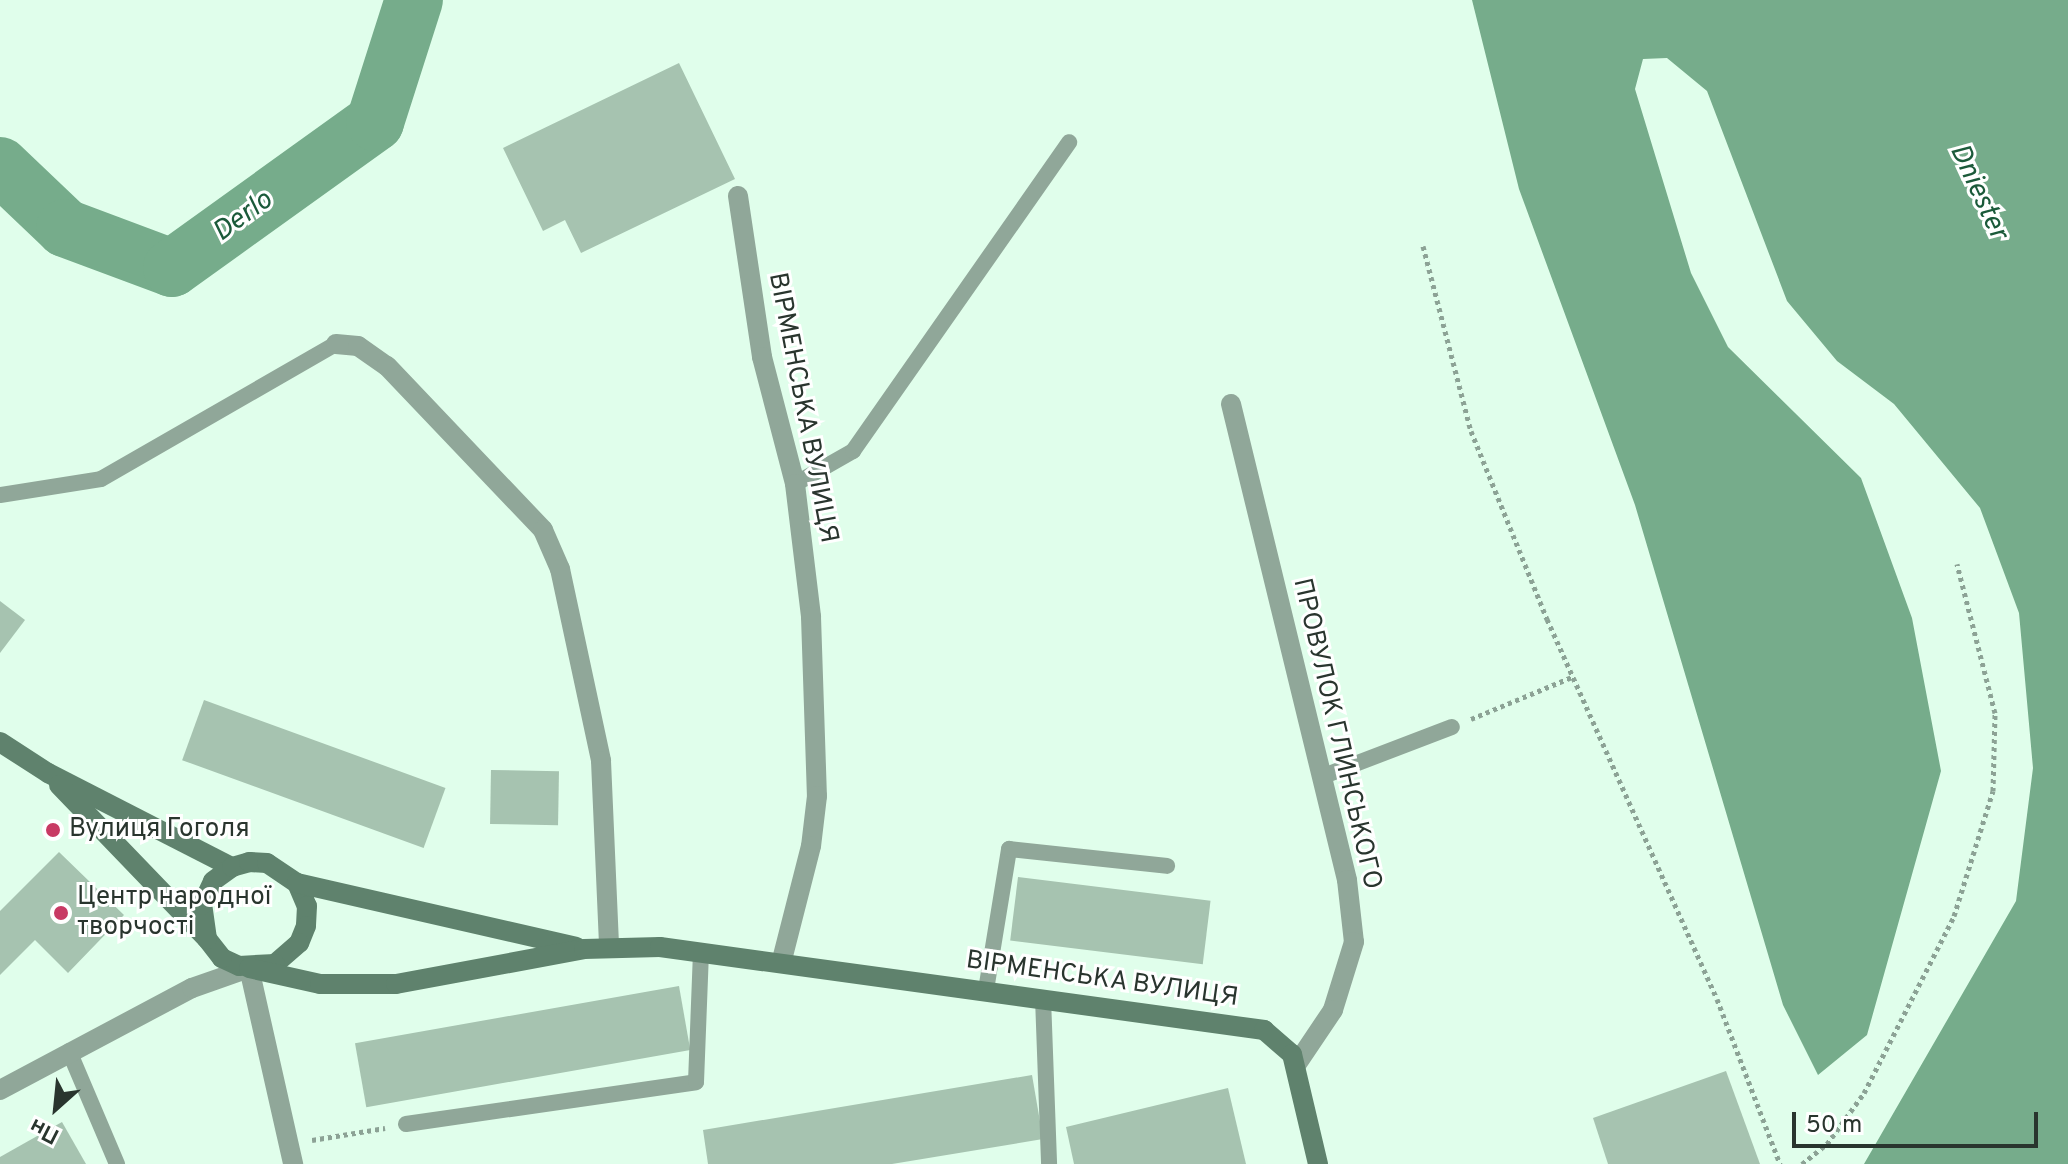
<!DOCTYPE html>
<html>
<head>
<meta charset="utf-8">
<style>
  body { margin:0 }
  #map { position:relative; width:2068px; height:1164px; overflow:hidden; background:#e0feeb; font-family:Overpass,sans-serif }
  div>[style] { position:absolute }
  .water>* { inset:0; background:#76ac8b }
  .river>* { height:58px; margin:-29px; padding:0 29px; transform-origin:29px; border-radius:29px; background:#76ac8b }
  .building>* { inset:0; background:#a6c3b0; transform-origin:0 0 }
  .path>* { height:5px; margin-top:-2.5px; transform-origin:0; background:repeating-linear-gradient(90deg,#8ca295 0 4px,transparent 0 8px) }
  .service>* { height:16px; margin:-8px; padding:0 8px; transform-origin:8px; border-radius:8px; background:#90a799 }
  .minor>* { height:20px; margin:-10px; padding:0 10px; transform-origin:10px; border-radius:10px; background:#90a799 }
  .secondary>* { height:20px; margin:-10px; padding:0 10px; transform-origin:10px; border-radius:10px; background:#5f826d }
  .dots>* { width:22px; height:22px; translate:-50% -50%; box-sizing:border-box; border:4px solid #fff; border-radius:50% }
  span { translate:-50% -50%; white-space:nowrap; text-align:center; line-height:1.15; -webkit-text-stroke:6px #fff; paint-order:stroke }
  .street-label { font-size:26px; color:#29352e }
  .poi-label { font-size:26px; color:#29352e }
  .left { translate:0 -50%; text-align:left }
  .water-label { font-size:28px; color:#1b5a3a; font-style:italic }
  .north { position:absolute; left:16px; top:1068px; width:80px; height:80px; -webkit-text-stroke:6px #fff; paint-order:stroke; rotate:207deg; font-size:22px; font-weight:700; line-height:32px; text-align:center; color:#29352e }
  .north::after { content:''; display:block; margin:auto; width:28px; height:36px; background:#29352e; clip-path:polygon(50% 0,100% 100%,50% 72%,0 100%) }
  .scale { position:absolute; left:1792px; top:1112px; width:246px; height:36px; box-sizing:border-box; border:4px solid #29352e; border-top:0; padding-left:10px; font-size:24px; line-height:28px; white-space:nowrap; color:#29352e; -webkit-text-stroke:6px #fff; paint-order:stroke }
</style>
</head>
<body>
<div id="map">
  <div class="water">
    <i style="clip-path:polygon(1472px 0,2068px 0,2068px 1164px,1864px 1164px,2016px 901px,2033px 768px,2019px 613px,1980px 508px,1894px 404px,1837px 361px,1787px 301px,1707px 91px,1667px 58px,1643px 59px,1635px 89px,1691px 273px,1728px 347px,1861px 478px,1912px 618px,1941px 771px,1867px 1035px,1818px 1075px,1783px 1005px,1635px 505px,1519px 189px)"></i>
  </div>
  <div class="river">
    <i style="left:0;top:166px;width:90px;rotate:43.6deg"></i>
    <i style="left:65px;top:228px;width:114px;rotate:20.5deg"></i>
    <i style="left:172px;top:268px;width:250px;rotate:-35.7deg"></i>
    <i style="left:375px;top:122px;width:128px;rotate:-72.3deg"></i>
  </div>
  <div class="building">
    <i style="clip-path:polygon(679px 63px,735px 179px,581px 253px,565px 220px,543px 231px,503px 148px)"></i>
    <i style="clip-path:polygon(0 601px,25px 620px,0 653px)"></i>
    <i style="left:204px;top:700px;width:257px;height:64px;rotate:20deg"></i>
    <i style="left:491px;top:770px;width:68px;height:54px;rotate:1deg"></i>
    <i style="clip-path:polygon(59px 852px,124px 915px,68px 973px,35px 940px,0 975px,0 911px)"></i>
    <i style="left:1018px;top:877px;width:194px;height:64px;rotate:7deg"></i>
    <i style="left:679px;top:986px;width:65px;height:329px;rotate:80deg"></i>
    <i style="clip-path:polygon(1726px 1071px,1760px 1164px,1608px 1164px,1593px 1118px)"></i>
    <i style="clip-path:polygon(1032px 1075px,1043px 1139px,892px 1164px,708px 1164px,703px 1130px)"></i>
    <i style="clip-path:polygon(1228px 1088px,1246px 1164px,1074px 1164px,1066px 1127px)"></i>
    <i style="clip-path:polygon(62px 1122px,86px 1164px,0 1164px,0 1157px)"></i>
  </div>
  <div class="path">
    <i style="left:1423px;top:246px;width:191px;rotate:75.5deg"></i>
    <i style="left:1471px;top:431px;width:203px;rotate:68deg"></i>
    <i style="left:1547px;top:619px;width:416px;rotate:65.9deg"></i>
    <i style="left:1717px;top:999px;width:177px;rotate:69.1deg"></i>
    <i style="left:1471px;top:719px;width:109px;rotate:-22.6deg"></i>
    <i style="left:312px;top:1140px;width:74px;rotate:-9.3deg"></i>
    <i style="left:1802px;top:1164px;width:32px;rotate:-39deg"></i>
    <i style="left:1827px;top:1144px;width:63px;rotate:-54deg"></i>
    <i style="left:1864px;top:1093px;width:199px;rotate:-63deg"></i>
    <i style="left:1954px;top:916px;width:131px;rotate:-72.7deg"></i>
    <i style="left:1993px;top:791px;width:78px;rotate:-88.5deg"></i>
    <i style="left:1995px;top:713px;width:154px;rotate:-104.3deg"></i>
  </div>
  <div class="service">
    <i style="left:795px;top:484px;width:67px;rotate:-29.6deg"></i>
    <i style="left:853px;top:451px;width:377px;rotate:-55deg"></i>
    <i style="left:0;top:495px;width:102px;rotate:-9deg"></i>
    <i style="left:101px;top:479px;width:271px;rotate:-29.9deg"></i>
    <i style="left:1321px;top:777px;width:140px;rotate:-20.9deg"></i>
    <i style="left:986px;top:990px;width:143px;rotate:-80.7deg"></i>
    <i style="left:1009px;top:849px;width:159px;rotate:6.1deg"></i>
    <i style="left:1043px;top:998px;width:166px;rotate:87.9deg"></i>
    <i style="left:69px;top:1051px;width:123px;rotate:67deg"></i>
    <i style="left:406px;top:1124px;width:293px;rotate:-8.2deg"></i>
    <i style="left:696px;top:1082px;width:131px;rotate:-87.8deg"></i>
  </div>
  <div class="minor">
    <i style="left:738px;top:196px;width:163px;rotate:81.5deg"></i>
    <i style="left:762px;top:357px;width:131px;rotate:75.4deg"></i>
    <i style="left:795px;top:484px;width:134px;rotate:83.1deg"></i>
    <i style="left:811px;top:617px;width:179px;rotate:88.1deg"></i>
    <i style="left:817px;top:796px;width:50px;rotate:96.8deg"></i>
    <i style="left:811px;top:846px;width:118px;rotate:104.3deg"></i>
    <i style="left:336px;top:344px;width:22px;rotate:5deg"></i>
    <i style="left:358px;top:346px;width:35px;rotate:35deg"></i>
    <i style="left:387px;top:366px;width:226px;rotate:46.4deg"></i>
    <i style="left:543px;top:530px;width:43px;rotate:66.4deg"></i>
    <i style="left:560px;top:569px;width:196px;rotate:77.9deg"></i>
    <i style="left:601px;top:761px;width:185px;rotate:87.5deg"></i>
    <i style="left:1231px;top:404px;width:490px;rotate:76.3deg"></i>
    <i style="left:1347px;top:880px;width:62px;rotate:83.6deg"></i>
    <i style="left:1354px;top:942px;width:71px;rotate:107.2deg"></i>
    <i style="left:1333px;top:1010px;width:66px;rotate:123.9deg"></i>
    <i style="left:0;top:1090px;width:217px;rotate:-28deg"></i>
    <i style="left:192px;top:988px;width:60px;rotate:-19.3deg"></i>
    <i style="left:249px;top:968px;width:201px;rotate:77.3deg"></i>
  </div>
  <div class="secondary">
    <i style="left:0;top:742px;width:57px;rotate:32.9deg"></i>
    <i style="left:48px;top:773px;width:207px;rotate:27.1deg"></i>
    <i style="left:59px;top:785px;width:212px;rotate:46.1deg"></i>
    <i style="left:297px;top:883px;width:25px;rotate:67deg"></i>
    <i style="left:307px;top:906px;width:20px;rotate:93deg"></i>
    <i style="left:306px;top:926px;width:18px;rotate:112deg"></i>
    <i style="left:299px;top:943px;width:32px;rotate:139deg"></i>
    <i style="left:275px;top:964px;width:36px;rotate:177deg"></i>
    <i style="left:239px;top:966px;width:19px;rotate:-155deg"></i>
    <i style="left:222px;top:958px;width:24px;rotate:-128deg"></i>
    <i style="left:207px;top:939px;width:34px;rotate:-98deg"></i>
    <i style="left:202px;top:905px;width:26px;rotate:-65deg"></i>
    <i style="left:213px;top:881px;width:24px;rotate:-36deg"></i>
    <i style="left:232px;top:867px;width:18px;rotate:-16deg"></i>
    <i style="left:249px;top:862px;width:18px;rotate:3deg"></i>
    <i style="left:267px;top:863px;width:36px;rotate:34deg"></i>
    <i style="left:297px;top:883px;width:286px;rotate:12.9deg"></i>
    <i style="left:249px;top:968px;width:73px;rotate:12.7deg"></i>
    <i style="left:320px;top:984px;width:76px"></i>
    <i style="left:396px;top:984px;width:191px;rotate:-10.5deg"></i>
    <i style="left:584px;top:949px;width:76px;rotate:-1.5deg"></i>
    <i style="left:660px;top:947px;width:610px;rotate:7.82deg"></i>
    <i style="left:1264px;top:1030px;width:37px;rotate:41deg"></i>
    <i style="left:1292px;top:1054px;width:113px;rotate:76.7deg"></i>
  </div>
  <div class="dots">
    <i style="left:53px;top:830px;background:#c83a64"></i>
    <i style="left:61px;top:913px;background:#c83a64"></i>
  </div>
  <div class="street-label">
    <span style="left:802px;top:408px;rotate:79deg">ВІРМЕНСЬКА ВУЛИЦЯ</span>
    <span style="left:1336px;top:734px;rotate:77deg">ПРОВУЛОК ГЛИНСЬКОГО</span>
    <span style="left:1102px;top:980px;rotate:8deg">ВІРМЕНСЬКА ВУЛИЦЯ</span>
  </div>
  <div class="poi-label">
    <span class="left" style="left:69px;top:830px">Вулиця Гоголя</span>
    <span class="left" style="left:77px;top:913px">Центр народної<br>творчості</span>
  </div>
  <div class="water-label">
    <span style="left:1978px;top:192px;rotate:65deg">Dniester</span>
    <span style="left:243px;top:217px;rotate:-36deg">Derlo</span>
  </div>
  <div class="north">Пн</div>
  <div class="scale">50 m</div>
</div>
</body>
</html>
